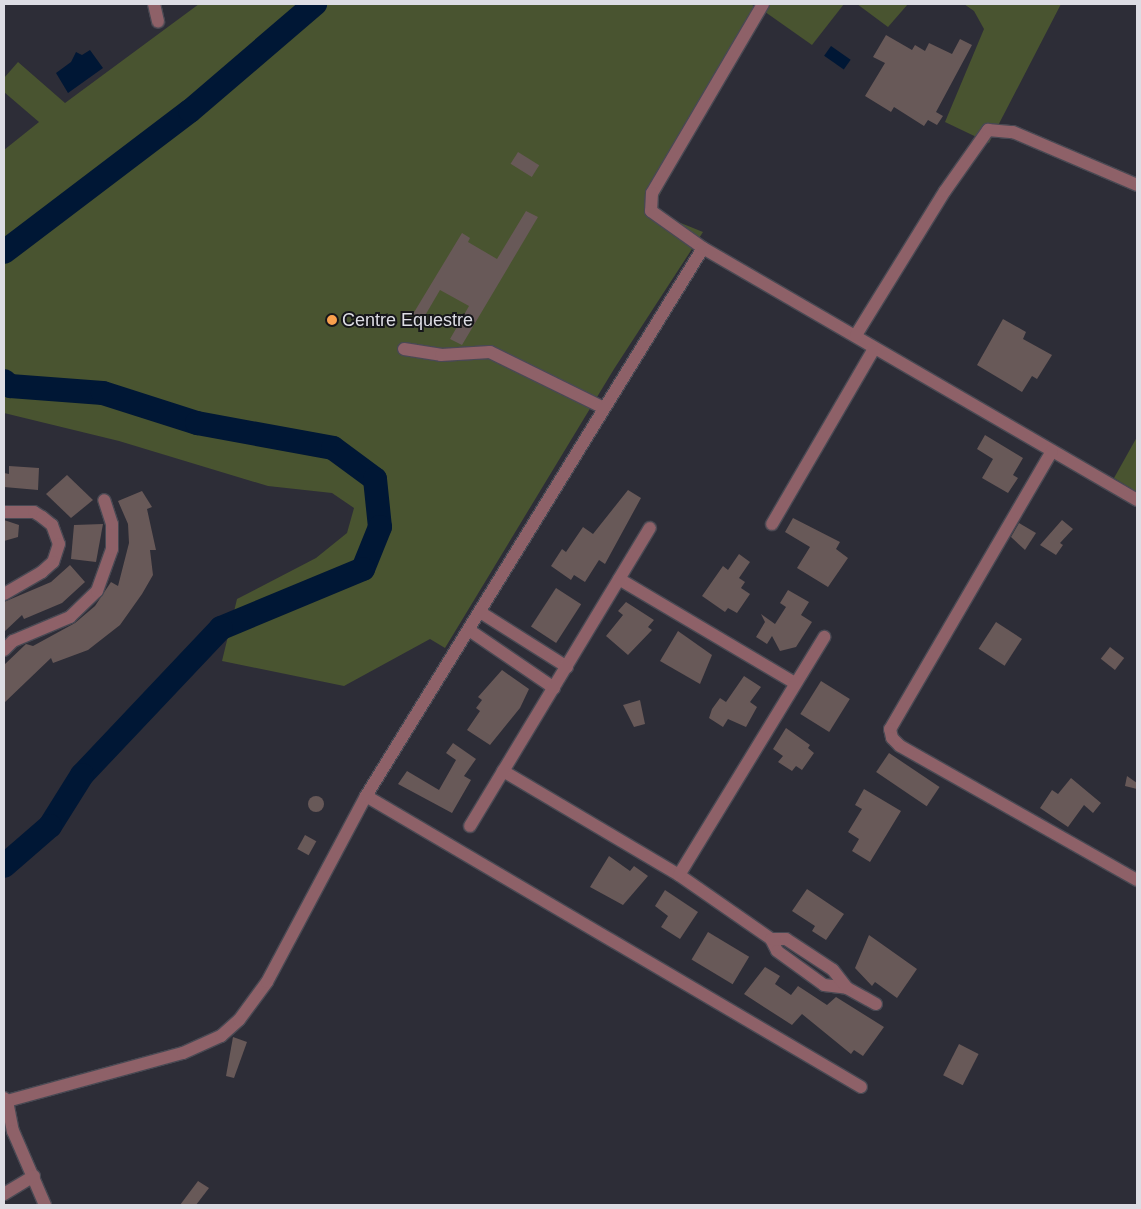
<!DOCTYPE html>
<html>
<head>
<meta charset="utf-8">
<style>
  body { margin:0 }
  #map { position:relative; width:1141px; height:1209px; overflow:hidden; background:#2d2d37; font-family:Helvetica,sans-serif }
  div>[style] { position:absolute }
  .green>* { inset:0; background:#495430 }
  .water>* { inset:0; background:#001735; transform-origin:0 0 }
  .river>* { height:24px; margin:-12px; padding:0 12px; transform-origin:12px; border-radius:12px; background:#001735 }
  .building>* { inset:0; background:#685958; transform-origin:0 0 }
  .round { border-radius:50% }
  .roads { filter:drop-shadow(1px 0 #494953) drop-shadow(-1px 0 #494953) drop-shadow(0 1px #494953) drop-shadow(0 -1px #494953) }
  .minor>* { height:12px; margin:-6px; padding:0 6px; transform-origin:6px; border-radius:6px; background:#8e6168 }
  .dots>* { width:14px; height:14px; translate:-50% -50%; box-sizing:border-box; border:2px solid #16161a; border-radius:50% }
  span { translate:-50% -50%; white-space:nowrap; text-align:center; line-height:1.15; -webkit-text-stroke:4px #16161a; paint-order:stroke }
  .poi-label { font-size:18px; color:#dddde4 }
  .left { translate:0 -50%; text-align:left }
  .frame { position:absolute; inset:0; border:5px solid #dddde4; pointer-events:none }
</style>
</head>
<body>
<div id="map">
  <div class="green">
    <i style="clip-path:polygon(199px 4px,751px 4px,759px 10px,651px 211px,703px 232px,614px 369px,445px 648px,430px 639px,344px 686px,222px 661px,237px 599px,316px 558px,347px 533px,354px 508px,332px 493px,268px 486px,119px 441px,4px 413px,4px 150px,39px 122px,4px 92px,4px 78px,18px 62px,65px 103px)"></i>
    <i style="clip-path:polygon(754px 4px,844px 4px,812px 45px)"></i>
    <i style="clip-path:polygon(857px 4px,908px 4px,888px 27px)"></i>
    <i style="clip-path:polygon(964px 4px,1061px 4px,989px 143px,945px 122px,984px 29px,974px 11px)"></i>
    <i style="clip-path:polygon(1137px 437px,1137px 492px,1114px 478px)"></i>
  </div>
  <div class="water">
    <i style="left:831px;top:46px;width:24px;height:12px;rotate:35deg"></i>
    <i style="clip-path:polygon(90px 50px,103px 68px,68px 93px,56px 73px,71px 62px,76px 52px,82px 55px)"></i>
  </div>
  <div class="river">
    <i style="left:4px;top:252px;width:233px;rotate:-37.2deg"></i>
    <i style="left:190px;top:111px;width:165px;rotate:-40.6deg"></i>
    <i style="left:4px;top:381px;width:8px;rotate:40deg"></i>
    <i style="left:10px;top:386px;width:93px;rotate:4.3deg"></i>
    <i style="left:103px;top:393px;width:99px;rotate:17.7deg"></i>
    <i style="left:197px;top:423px;width:138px;rotate:10.4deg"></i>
    <i style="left:333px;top:448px;width:52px;rotate:36.4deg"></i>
    <i style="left:375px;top:479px;width:48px;rotate:84.1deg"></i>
    <i style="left:380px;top:527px;width:45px;rotate:112deg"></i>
    <i style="left:363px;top:569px;width:154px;rotate:157.4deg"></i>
    <i style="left:221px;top:628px;width:202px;rotate:133.4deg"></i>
    <i style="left:82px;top:775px;width:60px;rotate:122.1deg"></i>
    <i style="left:50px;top:826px;width:61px;rotate:139deg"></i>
  </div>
  <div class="building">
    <i style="clip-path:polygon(886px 35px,912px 50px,915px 45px,925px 51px,929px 43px,952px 54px,960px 39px,972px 45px,936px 112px,943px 116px,937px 125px,928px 120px,924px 126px,894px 107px,891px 112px,865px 96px,885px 63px,873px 57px)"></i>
    <i style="left:518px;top:152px;width:25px;height:14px;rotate:32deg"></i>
    <i style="clip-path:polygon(526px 211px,538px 217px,462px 345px,450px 339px,469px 306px,440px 290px,423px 319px,413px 314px,462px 233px,470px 238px,468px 242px,497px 259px)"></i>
    <i style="clip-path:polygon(1003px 319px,1026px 332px,1023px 339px,1052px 355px,1037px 379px,1032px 376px,1022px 392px,977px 365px)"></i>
    <i style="clip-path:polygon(985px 435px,1023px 458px,1013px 475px,1018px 478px,1008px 493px,982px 478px,993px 459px,977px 449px)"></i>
    <i style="clip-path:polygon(9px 466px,39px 468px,38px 490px,4px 487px,4px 473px,9px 474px)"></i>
    <i style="clip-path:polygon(67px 475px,93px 500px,71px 518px,46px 494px)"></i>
    <i style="clip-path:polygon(628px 490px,641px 498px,605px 564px,599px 560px,585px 582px,574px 575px,571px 580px,551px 566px,562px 549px,566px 552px,583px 527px,593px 534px)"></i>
    <i style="clip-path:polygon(142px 491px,152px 507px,147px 509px,156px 550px,150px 550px,153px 575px,142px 594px,120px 625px,88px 650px,53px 663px,51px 658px,4px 703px,4px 665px,26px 644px,33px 646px,75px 623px,95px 606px,111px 582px,118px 586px,129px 543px,128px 524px,118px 501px)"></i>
    <i style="clip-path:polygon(793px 518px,840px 542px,836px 549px,848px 558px,828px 587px,797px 568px,810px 547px,785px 532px)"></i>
    <i style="clip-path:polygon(4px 520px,19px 525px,18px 537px,4px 541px)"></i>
    <i style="clip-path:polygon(1062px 520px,1073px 529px,1060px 543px,1063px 545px,1056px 555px,1040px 545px)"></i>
    <i style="clip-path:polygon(1019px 523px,1036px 533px,1025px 550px,1011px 537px)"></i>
    <i style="clip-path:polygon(103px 524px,96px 562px,71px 559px,74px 525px)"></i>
    <i style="clip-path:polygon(739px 554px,750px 562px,739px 578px,745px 582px,741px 588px,750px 594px,737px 613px,728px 608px,725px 612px,702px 596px,723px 566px,728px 570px)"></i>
    <i style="clip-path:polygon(70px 565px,85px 582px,62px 603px,24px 619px,22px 615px,4px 632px,4px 602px,51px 582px)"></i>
    <i style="left:556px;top:588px;width:30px;height:46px;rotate:33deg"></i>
    <i style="clip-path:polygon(788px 590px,809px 602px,801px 615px,812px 622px,796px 647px,780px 651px,772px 636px,767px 644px,756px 637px,765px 622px,761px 614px,775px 624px,786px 607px,780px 603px)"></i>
    <i style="clip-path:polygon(626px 602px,654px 620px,648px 627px,652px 630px,628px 655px,606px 636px,623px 615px,618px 611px)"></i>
    <i style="left:996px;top:622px;width:31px;height:32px;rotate:33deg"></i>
    <i style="clip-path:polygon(678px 631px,712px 655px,700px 684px,660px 661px)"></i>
    <i style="left:1110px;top:647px;width:18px;height:15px;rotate:38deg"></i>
    <i style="clip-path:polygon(502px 670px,529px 689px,520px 708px,490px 745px,467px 730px,480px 711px,476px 708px,482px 700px,478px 697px)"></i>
    <i style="clip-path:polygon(744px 676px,761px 687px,750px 702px,757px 707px,746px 727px,728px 719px,723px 727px,709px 718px,712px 709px,720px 698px,726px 702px)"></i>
    <i style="left:821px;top:681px;width:34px;height:39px;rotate:32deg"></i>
    <i style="clip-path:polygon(640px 700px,645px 724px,634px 727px,623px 705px)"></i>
    <i style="clip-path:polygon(786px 728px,810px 745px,808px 748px,814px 753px,802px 770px,796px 766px,792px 771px,778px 762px,783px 756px,773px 749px)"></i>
    <i style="clip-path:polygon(453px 743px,476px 759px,464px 776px,471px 780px,452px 813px,398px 784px,407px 771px,439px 790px,456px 760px,446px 753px)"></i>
    <i style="left:889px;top:753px;width:61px;height:23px;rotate:34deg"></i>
    <i style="clip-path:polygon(1127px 776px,1137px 783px,1137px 789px,1125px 786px)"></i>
    <i style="clip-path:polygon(1071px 778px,1101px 803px,1093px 813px,1084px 805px,1068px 827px,1040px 808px,1052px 790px,1058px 794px)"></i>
    <i style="clip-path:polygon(864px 789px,901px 811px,870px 862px,852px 851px,859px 839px,848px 832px,862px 809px,855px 805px)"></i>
    <i class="round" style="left:308px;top:796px;width:16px;height:16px"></i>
    <i style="left:305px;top:835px;width:13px;height:16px;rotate:29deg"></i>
    <i style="clip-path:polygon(609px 856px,630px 871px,634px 866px,648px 876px,623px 905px,590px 887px)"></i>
    <i style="clip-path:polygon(807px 889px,844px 914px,826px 940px,812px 931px,815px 926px,792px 911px)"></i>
    <i style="clip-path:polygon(665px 890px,698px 912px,680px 939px,661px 927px,668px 916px,655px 906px)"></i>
    <i style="left:708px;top:932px;width:48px;height:32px;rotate:31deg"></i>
    <i style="clip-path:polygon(869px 935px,917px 969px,897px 998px,875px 982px,872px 986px,855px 968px)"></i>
    <i style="clip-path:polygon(765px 967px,780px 976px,775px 984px,791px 995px,798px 986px,827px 1005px,836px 997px,884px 1027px,863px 1056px,854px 1050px,851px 1054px,802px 1014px,792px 1025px,744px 994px)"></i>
    <i style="clip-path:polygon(233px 1037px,247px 1042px,234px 1078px,226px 1076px)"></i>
    <i style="left:959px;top:1044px;width:22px;height:35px;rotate:27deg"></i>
    <i style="clip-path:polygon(198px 1181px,209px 1188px,196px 1205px,180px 1205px)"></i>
  </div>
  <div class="roads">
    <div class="minor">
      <i style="left:154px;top:4px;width:18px;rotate:77deg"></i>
      <i style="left:763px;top:4px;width:219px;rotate:120.4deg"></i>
      <i style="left:652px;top:193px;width:18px;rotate:93deg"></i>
      <i style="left:651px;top:211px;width:64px;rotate:35.4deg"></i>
      <i style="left:703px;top:248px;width:502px;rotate:30.14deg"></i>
      <i style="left:856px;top:335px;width:169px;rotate:-58.3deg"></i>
      <i style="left:945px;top:191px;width:75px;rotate:-54.8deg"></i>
      <i style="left:988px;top:130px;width:25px;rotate:5deg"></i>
      <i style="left:1013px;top:132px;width:135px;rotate:23.1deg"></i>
      <i style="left:404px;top:349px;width:37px;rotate:9deg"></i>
      <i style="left:441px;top:355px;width:49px;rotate:-3.5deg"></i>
      <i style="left:490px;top:352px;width:125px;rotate:26.2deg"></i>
      <i style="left:1052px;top:451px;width:322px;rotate:120.2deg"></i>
      <i style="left:890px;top:729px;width:9px;rotate:77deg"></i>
      <i style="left:892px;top:738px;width:11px;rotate:45deg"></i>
      <i style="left:900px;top:746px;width:272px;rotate:29.5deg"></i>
      <i style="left:4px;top:512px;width:30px"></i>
      <i style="left:34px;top:512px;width:9px;rotate:32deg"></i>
      <i style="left:42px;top:517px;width:13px;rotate:39deg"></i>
      <i style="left:52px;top:525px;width:20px;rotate:70deg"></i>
      <i style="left:59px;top:544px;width:19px;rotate:108deg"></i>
      <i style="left:53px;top:562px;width:15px;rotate:138deg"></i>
      <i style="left:42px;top:572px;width:44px;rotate:149.9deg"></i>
      <i style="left:772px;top:524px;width:203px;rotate:-59.8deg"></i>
      <i style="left:619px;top:579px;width:204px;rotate:30.6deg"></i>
      <i style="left:480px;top:612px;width:103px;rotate:32.3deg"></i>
      <i style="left:469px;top:630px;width:103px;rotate:34.3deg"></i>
      <i style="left:4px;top:650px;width:13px;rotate:-45deg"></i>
      <i style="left:13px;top:641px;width:62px;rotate:-22.8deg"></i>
      <i style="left:70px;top:617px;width:37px;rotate:-44deg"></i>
      <i style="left:97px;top:591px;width:45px;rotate:-70.3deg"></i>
      <i style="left:112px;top:549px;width:25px;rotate:-90deg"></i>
      <i style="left:112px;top:524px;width:25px;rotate:-108deg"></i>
      <i style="left:503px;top:771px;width:204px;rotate:30.6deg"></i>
      <i style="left:679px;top:875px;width:112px;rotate:34.8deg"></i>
      <i style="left:771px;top:939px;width:13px;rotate:63deg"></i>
      <i style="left:777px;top:951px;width:58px;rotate:35.9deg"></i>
      <i style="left:824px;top:985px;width:23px;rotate:7deg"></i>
      <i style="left:847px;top:988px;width:33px;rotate:29deg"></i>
      <i style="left:366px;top:796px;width:574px;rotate:30.45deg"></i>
      <i style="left:470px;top:826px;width:348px;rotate:-58.9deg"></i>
      <i style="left:679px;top:875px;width:279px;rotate:-58.6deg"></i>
      <i style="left:771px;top:939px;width:15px"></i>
      <i style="left:786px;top:939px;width:56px;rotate:33.4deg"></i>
      <i style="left:833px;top:970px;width:23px;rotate:52deg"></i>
      <i style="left:4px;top:1098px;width:4px;rotate:45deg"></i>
      <i style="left:7px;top:1101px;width:182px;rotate:-15.3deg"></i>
      <i style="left:183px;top:1053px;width:42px;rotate:-24.1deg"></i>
      <i style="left:221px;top:1036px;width:24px;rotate:-42deg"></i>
      <i style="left:239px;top:1020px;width:47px;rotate:-53.6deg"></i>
      <i style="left:267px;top:982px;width:211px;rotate:-62deg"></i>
      <i style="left:366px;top:796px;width:643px;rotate:-58.41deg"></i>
      <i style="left:7px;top:1101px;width:31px;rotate:79deg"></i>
      <i style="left:13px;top:1131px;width:81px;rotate:66.6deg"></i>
      <i style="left:4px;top:1194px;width:35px;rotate:-31deg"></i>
    </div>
  </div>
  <div class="dots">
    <i style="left:332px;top:320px;background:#f9a04d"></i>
  </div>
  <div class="poi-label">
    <span class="left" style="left:342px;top:320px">Centre Equestre</span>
  </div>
  <div class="frame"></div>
</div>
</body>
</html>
